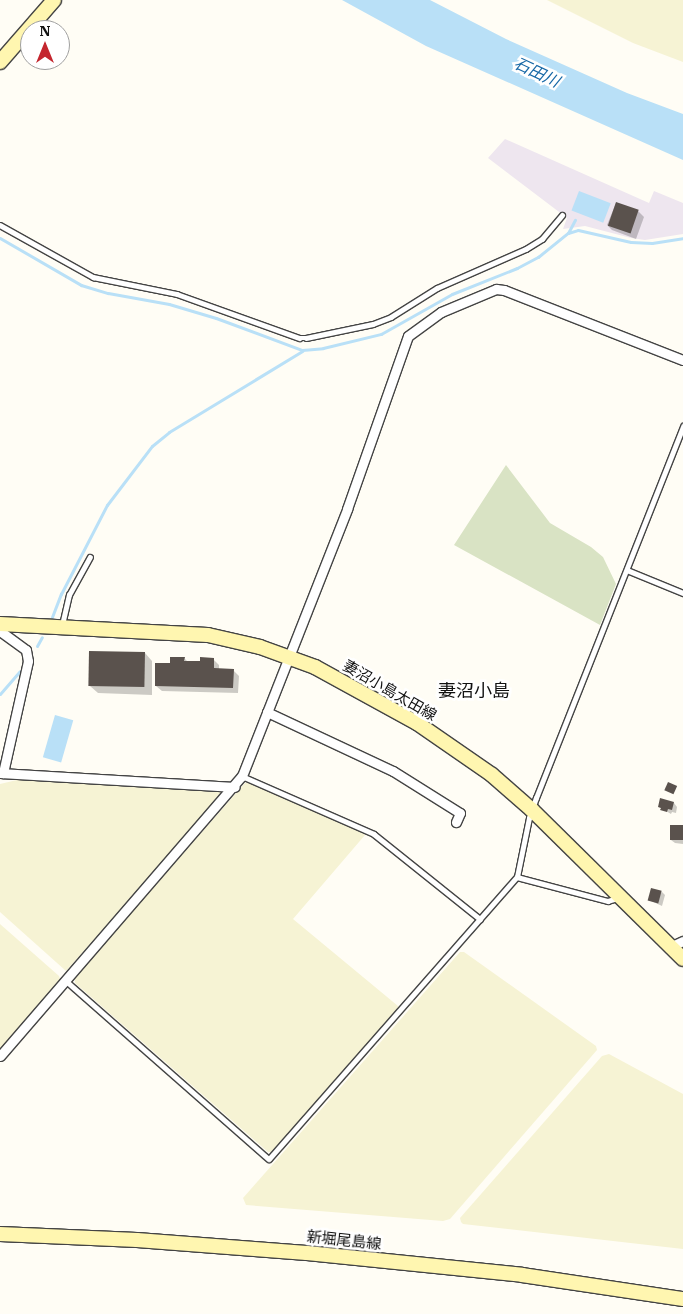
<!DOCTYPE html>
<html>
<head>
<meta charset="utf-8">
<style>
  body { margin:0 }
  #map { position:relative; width:683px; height:1314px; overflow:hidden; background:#fffdf5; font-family:"IBM Plex Serif","Noto Sans JP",serif }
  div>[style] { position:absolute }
  .industrial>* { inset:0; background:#eee6ef }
  .farmland>* { inset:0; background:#f6f3d4 }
  .cemetery>* { inset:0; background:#d9e3c4 }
  .water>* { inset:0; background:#b9e0f7; transform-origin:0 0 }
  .shadow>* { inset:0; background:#0003 }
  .stream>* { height:3px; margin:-1.5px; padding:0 1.5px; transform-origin:1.5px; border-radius:1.5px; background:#b9e0f7 }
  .building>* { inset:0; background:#5a524d; transform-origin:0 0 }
  .roads { filter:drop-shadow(1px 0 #444) drop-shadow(-1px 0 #444) drop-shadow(0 1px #444) drop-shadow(0 -1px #444) }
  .service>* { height:4.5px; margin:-2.25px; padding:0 2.25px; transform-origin:2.25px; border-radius:2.25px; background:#fff }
  .minor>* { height:9px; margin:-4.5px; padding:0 4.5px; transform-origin:4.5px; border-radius:4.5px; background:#fff }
  .secondary>* { height:14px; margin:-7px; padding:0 7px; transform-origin:7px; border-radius:7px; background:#fff6b0 }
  span { translate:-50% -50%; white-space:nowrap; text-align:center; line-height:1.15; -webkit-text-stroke:5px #fff; paint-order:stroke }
  .street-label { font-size:15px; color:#111 }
  .water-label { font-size:16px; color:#1768a6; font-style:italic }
  .quarter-label { font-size:18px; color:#111 }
  .north { position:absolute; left:20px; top:20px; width:50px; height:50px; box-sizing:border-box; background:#fff; border:1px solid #a0a0a0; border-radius:50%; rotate:0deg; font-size:14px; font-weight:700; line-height:20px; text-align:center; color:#111 }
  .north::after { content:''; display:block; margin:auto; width:18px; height:22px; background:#c4262e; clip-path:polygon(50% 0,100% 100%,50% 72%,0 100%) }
</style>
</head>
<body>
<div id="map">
  <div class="industrial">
    <i style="clip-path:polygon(505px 139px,649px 203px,654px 191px,683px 203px,683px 234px,645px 240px,631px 238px,585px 226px,563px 229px,567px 218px,488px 158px)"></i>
  </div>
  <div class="farmland">
    <i style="clip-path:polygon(547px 0,683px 0,683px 62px,633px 43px)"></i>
    <i style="clip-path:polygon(17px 780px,224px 792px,66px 971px,0 912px,0 784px)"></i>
    <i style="clip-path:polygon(250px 782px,364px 832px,365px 835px,293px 919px,398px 1006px,399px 1011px,274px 1152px,268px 1152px,75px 983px,75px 977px,245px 783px)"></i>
    <i style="clip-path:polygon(0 924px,59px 976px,60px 979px,0 1050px)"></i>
    <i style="clip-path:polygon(460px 952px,464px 952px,596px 1046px,597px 1050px,450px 1219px,443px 1221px,246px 1205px,243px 1198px)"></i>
    <i style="clip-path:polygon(609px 1054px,683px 1094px,683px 1249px,463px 1224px,461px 1222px,460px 1218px,602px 1056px)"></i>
  </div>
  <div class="cemetery">
    <i style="clip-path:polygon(506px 465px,550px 523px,591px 547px,603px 557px,616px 584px,600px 625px,454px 545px)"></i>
  </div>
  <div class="water">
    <i style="clip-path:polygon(342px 0,430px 0,506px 39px,627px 93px,683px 114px,683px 160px,426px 46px)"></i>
    <i style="left:579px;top:191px;width:34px;height:21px;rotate:21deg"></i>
    <i style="left:55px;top:715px;width:19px;height:44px;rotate:16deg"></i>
  </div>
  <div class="shadow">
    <i style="clip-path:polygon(616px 203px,638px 211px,644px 217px,636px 239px,612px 230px,607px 225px)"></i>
    <i style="clip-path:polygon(145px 653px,152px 661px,152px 695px,98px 693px,90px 686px)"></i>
    <i style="clip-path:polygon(184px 658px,188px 662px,201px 663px,213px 659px,219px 665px,219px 669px,233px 670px,239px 676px,238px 693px,162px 691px,156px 686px,172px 664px)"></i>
    <i style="clip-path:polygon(674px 803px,677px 807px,676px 813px,672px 812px,671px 814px,659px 807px)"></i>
    <i style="clip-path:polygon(683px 826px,683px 844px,675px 843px,671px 840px)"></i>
    <i style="clip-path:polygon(662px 892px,665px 895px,662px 906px,649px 900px)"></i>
  </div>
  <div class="stream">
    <i style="left:568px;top:233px;width:15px;rotate:-62deg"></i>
    <i style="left:0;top:238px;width:94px;rotate:30.1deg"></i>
    <i style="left:81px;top:285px;width:28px;rotate:17deg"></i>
    <i style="left:108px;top:293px;width:62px;rotate:10.2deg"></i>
    <i style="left:169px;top:304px;width:49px;rotate:16.6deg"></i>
    <i style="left:216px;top:318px;width:92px;rotate:20.4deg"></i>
    <i style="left:302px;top:350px;width:21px;rotate:-5deg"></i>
    <i style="left:323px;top:348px;width:60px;rotate:-13.6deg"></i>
    <i style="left:381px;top:334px;width:81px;rotate:-29.4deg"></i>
    <i style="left:452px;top:294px;width:70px;rotate:-21.8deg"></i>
    <i style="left:517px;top:268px;width:24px;rotate:-28deg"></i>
    <i style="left:538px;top:257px;width:38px;rotate:-39deg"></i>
    <i style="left:568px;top:233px;width:10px;rotate:-17deg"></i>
    <i style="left:578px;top:230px;width:54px;rotate:12.8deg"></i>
    <i style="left:631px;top:242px;width:21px;rotate:3deg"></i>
    <i style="left:652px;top:243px;width:31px;rotate:-9deg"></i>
    <i style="left:52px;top:617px;width:25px;rotate:-69deg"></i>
    <i style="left:61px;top:594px;width:100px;rotate:-62.7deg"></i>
    <i style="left:107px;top:505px;width:74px;rotate:-52.7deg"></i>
    <i style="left:152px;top:446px;width:22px;rotate:-39deg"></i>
    <i style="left:169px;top:432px;width:156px;rotate:-31.3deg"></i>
    <i style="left:37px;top:646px;width:10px;rotate:-61deg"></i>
    <i style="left:0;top:694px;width:30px;rotate:-49deg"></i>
  </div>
  <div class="building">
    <i style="left:616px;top:202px;width:24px;height:25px;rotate:19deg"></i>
    <i style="left:89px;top:651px;width:56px;height:35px;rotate:1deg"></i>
    <i style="clip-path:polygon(170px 657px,185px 657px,184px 661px,200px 661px,200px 657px,214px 658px,214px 668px,234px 669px,233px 688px,155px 686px,155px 663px,170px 663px)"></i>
    <i style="left:668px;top:782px;width:10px;height:9px;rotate:24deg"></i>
    <i style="clip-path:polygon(660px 798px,674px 802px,672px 810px,668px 809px,667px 812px,660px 810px,661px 808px,658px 807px)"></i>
    <i style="left:670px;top:825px;width:13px;height:15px"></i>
    <i style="left:651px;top:888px;width:11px;height:13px;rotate:15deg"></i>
  </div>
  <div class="roads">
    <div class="service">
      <i style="left:0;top:225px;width:107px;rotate:29.2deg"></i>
      <i style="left:93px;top:277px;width:86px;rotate:11.4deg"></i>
      <i style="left:177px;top:294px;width:130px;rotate:19.8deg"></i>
      <i style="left:299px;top:338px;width:7px"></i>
      <i style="left:306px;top:338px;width:68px;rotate:-11.8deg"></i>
      <i style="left:373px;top:324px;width:19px;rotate:-21deg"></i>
      <i style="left:391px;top:317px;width:54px;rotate:-32.2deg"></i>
      <i style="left:437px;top:288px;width:97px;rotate:-23.7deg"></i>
      <i style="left:526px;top:249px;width:19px;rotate:-32deg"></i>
      <i style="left:542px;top:239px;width:31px;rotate:-50deg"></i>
      <i style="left:627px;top:570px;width:61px;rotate:22.3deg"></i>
      <i style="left:62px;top:625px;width:31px;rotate:-77deg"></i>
      <i style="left:69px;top:595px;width:43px;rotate:-61.1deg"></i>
      <i style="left:242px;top:776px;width:144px;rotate:23.7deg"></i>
      <i style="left:374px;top:834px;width:136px;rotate:38.7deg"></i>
      <i style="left:517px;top:877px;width:94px;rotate:14.8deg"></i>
      <i style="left:608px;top:901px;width:9px;rotate:-18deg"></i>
      <i style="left:65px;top:980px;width:271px;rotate:41.3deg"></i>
      <i style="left:269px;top:1159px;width:376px;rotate:-48.7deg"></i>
      <i style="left:517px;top:877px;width:60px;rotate:-78.5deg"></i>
      <i style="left:529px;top:818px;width:21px;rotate:-71deg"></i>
      <i style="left:536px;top:798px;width:400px;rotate:-68.4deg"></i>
    </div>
    <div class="minor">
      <i style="left:0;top:631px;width:32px;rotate:36deg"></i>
      <i style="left:26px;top:650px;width:11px;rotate:80deg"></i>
      <i style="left:28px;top:661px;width:115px;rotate:102.6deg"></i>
      <i style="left:267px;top:712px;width:139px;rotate:25.1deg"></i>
      <i style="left:393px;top:771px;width:79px;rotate:32.1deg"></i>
      <i style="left:460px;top:813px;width:10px;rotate:114deg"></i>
      <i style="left:0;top:773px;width:235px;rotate:3.4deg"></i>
      <i style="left:670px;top:947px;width:14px;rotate:-25deg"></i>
      <i style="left:0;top:1056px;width:370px;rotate:-49.2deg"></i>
      <i style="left:242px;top:776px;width:287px;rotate:-68.5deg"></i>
      <i style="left:347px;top:509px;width:183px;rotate:-70.6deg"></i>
      <i style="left:408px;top:336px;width:41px;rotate:-36deg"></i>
      <i style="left:441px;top:312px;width:60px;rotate:-22.7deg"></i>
      <i style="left:496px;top:289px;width:8px;rotate:7deg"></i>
      <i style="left:504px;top:290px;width:192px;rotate:21.4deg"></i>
    </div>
    <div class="secondary">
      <i style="left:0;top:62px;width:82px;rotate:-48.9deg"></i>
      <i style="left:0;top:624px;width:208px;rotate:3deg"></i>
      <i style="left:208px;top:635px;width:53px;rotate:13deg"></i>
      <i style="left:260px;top:647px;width:59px;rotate:20deg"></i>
      <i style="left:315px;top:667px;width:116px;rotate:28.8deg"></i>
      <i style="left:417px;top:723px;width:91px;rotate:34.7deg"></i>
      <i style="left:492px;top:775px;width:53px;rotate:41.2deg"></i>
      <i style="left:532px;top:810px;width:212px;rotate:44.6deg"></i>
      <i style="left:0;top:1234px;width:137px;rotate:2.5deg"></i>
      <i style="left:137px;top:1240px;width:170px;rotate:4.4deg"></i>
      <i style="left:307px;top:1253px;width:216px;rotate:5.8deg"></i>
      <i style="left:522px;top:1275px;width:163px;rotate:8.5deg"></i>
    </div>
  </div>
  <div class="street-label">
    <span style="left:390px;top:690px;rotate:30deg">妻沼小島太田線</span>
    <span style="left:344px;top:1240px;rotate:6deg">新堀尾島線</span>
  </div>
  <div class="water-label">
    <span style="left:537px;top:72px;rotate:25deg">石田川</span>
  </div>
  <div class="quarter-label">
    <span style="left:474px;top:691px">妻沼小島</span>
  </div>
  <div class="north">N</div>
</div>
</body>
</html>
